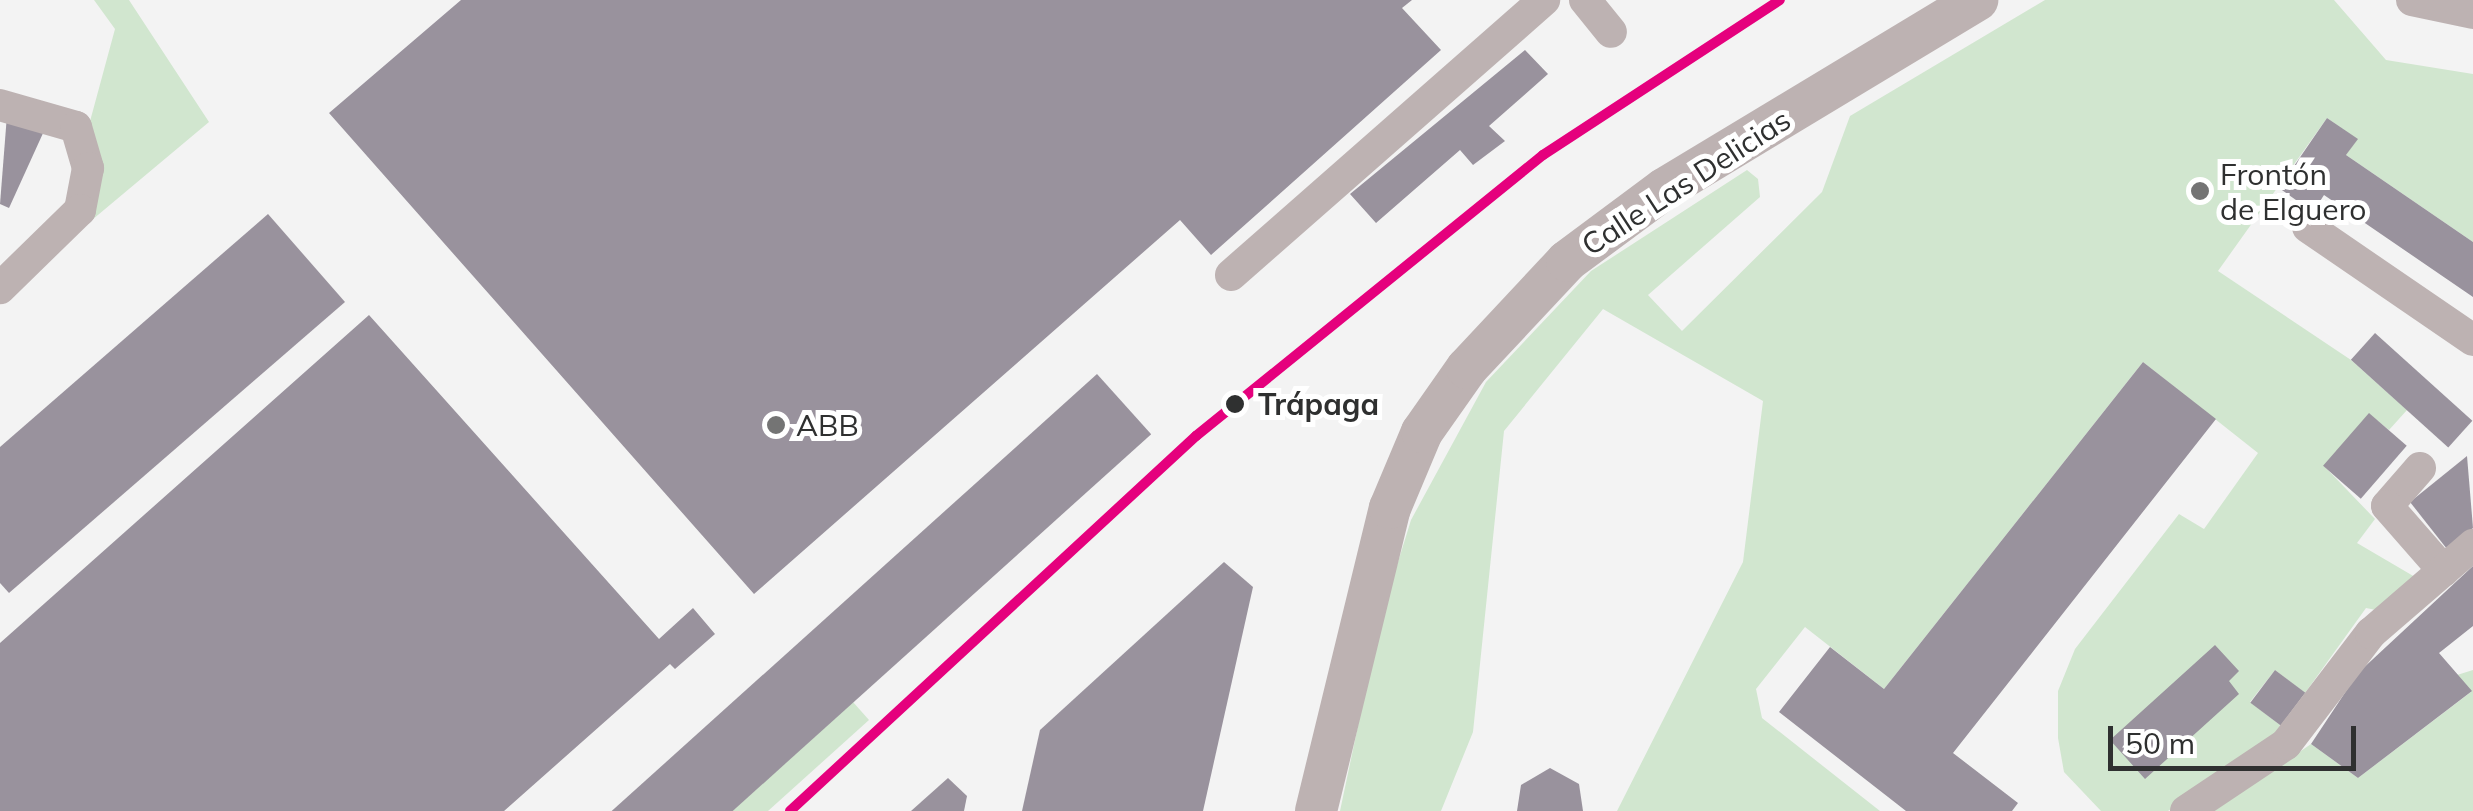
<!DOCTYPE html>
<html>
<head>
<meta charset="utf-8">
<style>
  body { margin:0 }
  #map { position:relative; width:2473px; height:811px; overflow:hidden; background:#f3f3f3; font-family:Mulish,sans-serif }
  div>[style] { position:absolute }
  .green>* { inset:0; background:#d1e6cf }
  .building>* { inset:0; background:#99929d; transform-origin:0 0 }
  .minor>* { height:32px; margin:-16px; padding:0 16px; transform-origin:16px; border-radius:16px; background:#bdb2b2 }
  .tertiary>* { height:42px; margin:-21px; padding:0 21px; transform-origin:21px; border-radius:21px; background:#bdb2b2 }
  .rail-1>* { height:10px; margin:-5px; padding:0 5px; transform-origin:5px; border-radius:5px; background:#e5007d }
  .dots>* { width:28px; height:28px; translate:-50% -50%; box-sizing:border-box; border:5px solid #fff; border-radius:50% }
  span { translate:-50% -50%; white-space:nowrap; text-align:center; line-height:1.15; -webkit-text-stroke:10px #fff; paint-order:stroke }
  .poi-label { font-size:30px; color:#2f3030 }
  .left { translate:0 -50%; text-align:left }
  .street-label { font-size:30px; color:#2f3030 }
  .stop-label { font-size:30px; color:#2f3030; font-weight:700 }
  .scale { position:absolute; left:2108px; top:726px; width:248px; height:45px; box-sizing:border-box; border:5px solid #2f3030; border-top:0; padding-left:12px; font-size:30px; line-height:35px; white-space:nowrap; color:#2f3030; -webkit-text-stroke:8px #fff; paint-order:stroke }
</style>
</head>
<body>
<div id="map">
  <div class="green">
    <i style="clip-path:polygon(94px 0,129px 0,209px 122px,0 297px,90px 212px,89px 125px,115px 29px)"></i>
    <i style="clip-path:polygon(2045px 0,2334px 0,2386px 60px,2473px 74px,2473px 242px,2346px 155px,2357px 139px,2327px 118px,2218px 271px,2351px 360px,2407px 410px,2389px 430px,2369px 414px,2324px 466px,2375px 519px,2357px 543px,2415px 577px,2381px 611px,2366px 608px,2305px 693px,2275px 670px,2250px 702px,2280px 725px,2274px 739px,2168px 811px,2101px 811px,2064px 772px,2058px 738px,2058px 691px,2075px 649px,2179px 514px,2204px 529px,2258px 453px,2143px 362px,1884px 689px,1805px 627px,1756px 689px,1762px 718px,1880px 811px,1617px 811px,1743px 562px,1763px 401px,1603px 309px,1504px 431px,1473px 732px,1441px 811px,1340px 811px,1381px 617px,1411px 520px,1486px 382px,1591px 271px,1747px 170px,1758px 179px,1760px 197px,1648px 295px,1682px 331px,1822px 192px,1850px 116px)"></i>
    <i style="clip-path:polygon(2473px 670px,2473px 811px,2214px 811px,2311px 744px,2358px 778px,2471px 692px,2457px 675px)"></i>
    <i style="clip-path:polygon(853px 702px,869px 720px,768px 811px,732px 811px)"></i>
  </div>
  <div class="building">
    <i style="clip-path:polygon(461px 0,1412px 0,1402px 8px,1441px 50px,1211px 255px,1180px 220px,754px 594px,329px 113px)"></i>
    <i style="clip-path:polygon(1525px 50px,1548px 74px,1489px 126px,1505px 141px,1473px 165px,1460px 150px,1376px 223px,1350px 194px)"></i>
    <i style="clip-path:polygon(7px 115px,44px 131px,9px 208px,0 204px)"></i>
    <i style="clip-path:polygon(2327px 118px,2358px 139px,2346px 155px,2473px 242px,2473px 297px,2324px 195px,2313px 212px,2279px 188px)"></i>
    <i style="clip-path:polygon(268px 214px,345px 302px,9px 593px,0 583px,0 447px)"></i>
    <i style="clip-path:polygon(369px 315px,659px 639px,693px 608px,715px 634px,675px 669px,670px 664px,504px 811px,0 811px,0 643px)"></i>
    <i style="left:2375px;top:333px;width:131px;height:36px;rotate:42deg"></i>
    <i style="clip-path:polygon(2143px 362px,2216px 419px,1953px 753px,2018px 803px,2012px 811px,1906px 811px,1779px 712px,1830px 647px,1884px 689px)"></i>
    <i style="left:1097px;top:374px;width:81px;height:654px;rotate:48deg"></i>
    <i style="left:2369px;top:413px;width:50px;height:70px;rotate:41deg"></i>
    <i style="clip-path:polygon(2467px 456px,2473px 528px,2447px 549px,2410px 502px)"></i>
    <i style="clip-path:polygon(1224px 562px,1253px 587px,1203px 811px,1022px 811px,1040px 730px)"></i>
    <i style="clip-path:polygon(2473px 566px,2473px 626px,2439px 653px,2472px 691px,2358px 778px,2311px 744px,2358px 673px)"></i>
    <i style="clip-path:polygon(2215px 645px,2239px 671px,2229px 681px,2239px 694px,2145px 779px,2110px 740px)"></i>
    <i style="left:2275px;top:670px;width:38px;height:41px;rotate:37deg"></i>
    <i style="clip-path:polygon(1550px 768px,1579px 784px,1583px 811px,1517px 811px,1521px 785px)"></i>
    <i style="clip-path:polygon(948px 778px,967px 796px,964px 811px,911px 811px)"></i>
  </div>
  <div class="minor">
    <i style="left:1585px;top:0;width:41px;rotate:50.9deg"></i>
    <i style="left:2412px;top:0;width:62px;rotate:12deg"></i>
    <i style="left:0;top:105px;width:79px;rotate:16.1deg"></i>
    <i style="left:76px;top:127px;width:43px;rotate:73.7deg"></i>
    <i style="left:88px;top:168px;width:43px;rotate:100.8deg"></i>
    <i style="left:80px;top:210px;width:112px;rotate:135.7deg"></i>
    <i style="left:2308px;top:227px;width:200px;rotate:34.4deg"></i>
    <i style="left:1231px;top:275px;width:417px;rotate:-41.3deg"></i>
    <i style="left:2420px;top:468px;width:50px;rotate:131deg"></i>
    <i style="left:2387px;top:506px;width:86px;rotate:48.8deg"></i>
    <i style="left:2186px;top:811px;width:120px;rotate:-33.8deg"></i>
    <i style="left:2286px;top:744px;width:140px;rotate:-52.6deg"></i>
    <i style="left:2371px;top:633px;width:135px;rotate:-40.8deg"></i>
  </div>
  <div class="tertiary">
    <i style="left:1316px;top:811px;width:312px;rotate:-76.3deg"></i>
    <i style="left:1390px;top:508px;width:82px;rotate:-67.2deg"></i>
    <i style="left:1422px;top:432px;width:78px;rotate:-54.9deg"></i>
    <i style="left:1467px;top:368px;width:146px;rotate:-46.9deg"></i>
    <i style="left:1567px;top:261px;width:121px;rotate:-36.6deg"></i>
    <i style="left:1664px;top:189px;width:366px;rotate:-31.1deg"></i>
  </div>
  <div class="rail-1">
    <i style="left:790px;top:811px;width:553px;rotate:-42.73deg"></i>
    <i style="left:1196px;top:436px;width:447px;rotate:-39deg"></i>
    <i style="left:1543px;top:155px;width:283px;rotate:-33.2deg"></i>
  </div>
  <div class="dots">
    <i style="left:2200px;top:191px;background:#747474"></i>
    <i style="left:1235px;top:404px;background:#2f3030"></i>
    <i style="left:776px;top:425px;background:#747474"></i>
  </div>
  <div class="poi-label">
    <span class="left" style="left:2220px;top:191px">Frontón<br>de Elguero</span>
    <span class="left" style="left:796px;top:425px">ABB</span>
  </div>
  <div class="street-label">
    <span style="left:1686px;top:182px;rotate:-33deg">Calle Las Delicias</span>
  </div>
  <div class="stop-label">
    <span class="left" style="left:1258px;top:404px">Trápaga</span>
  </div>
  <div class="scale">50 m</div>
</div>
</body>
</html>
